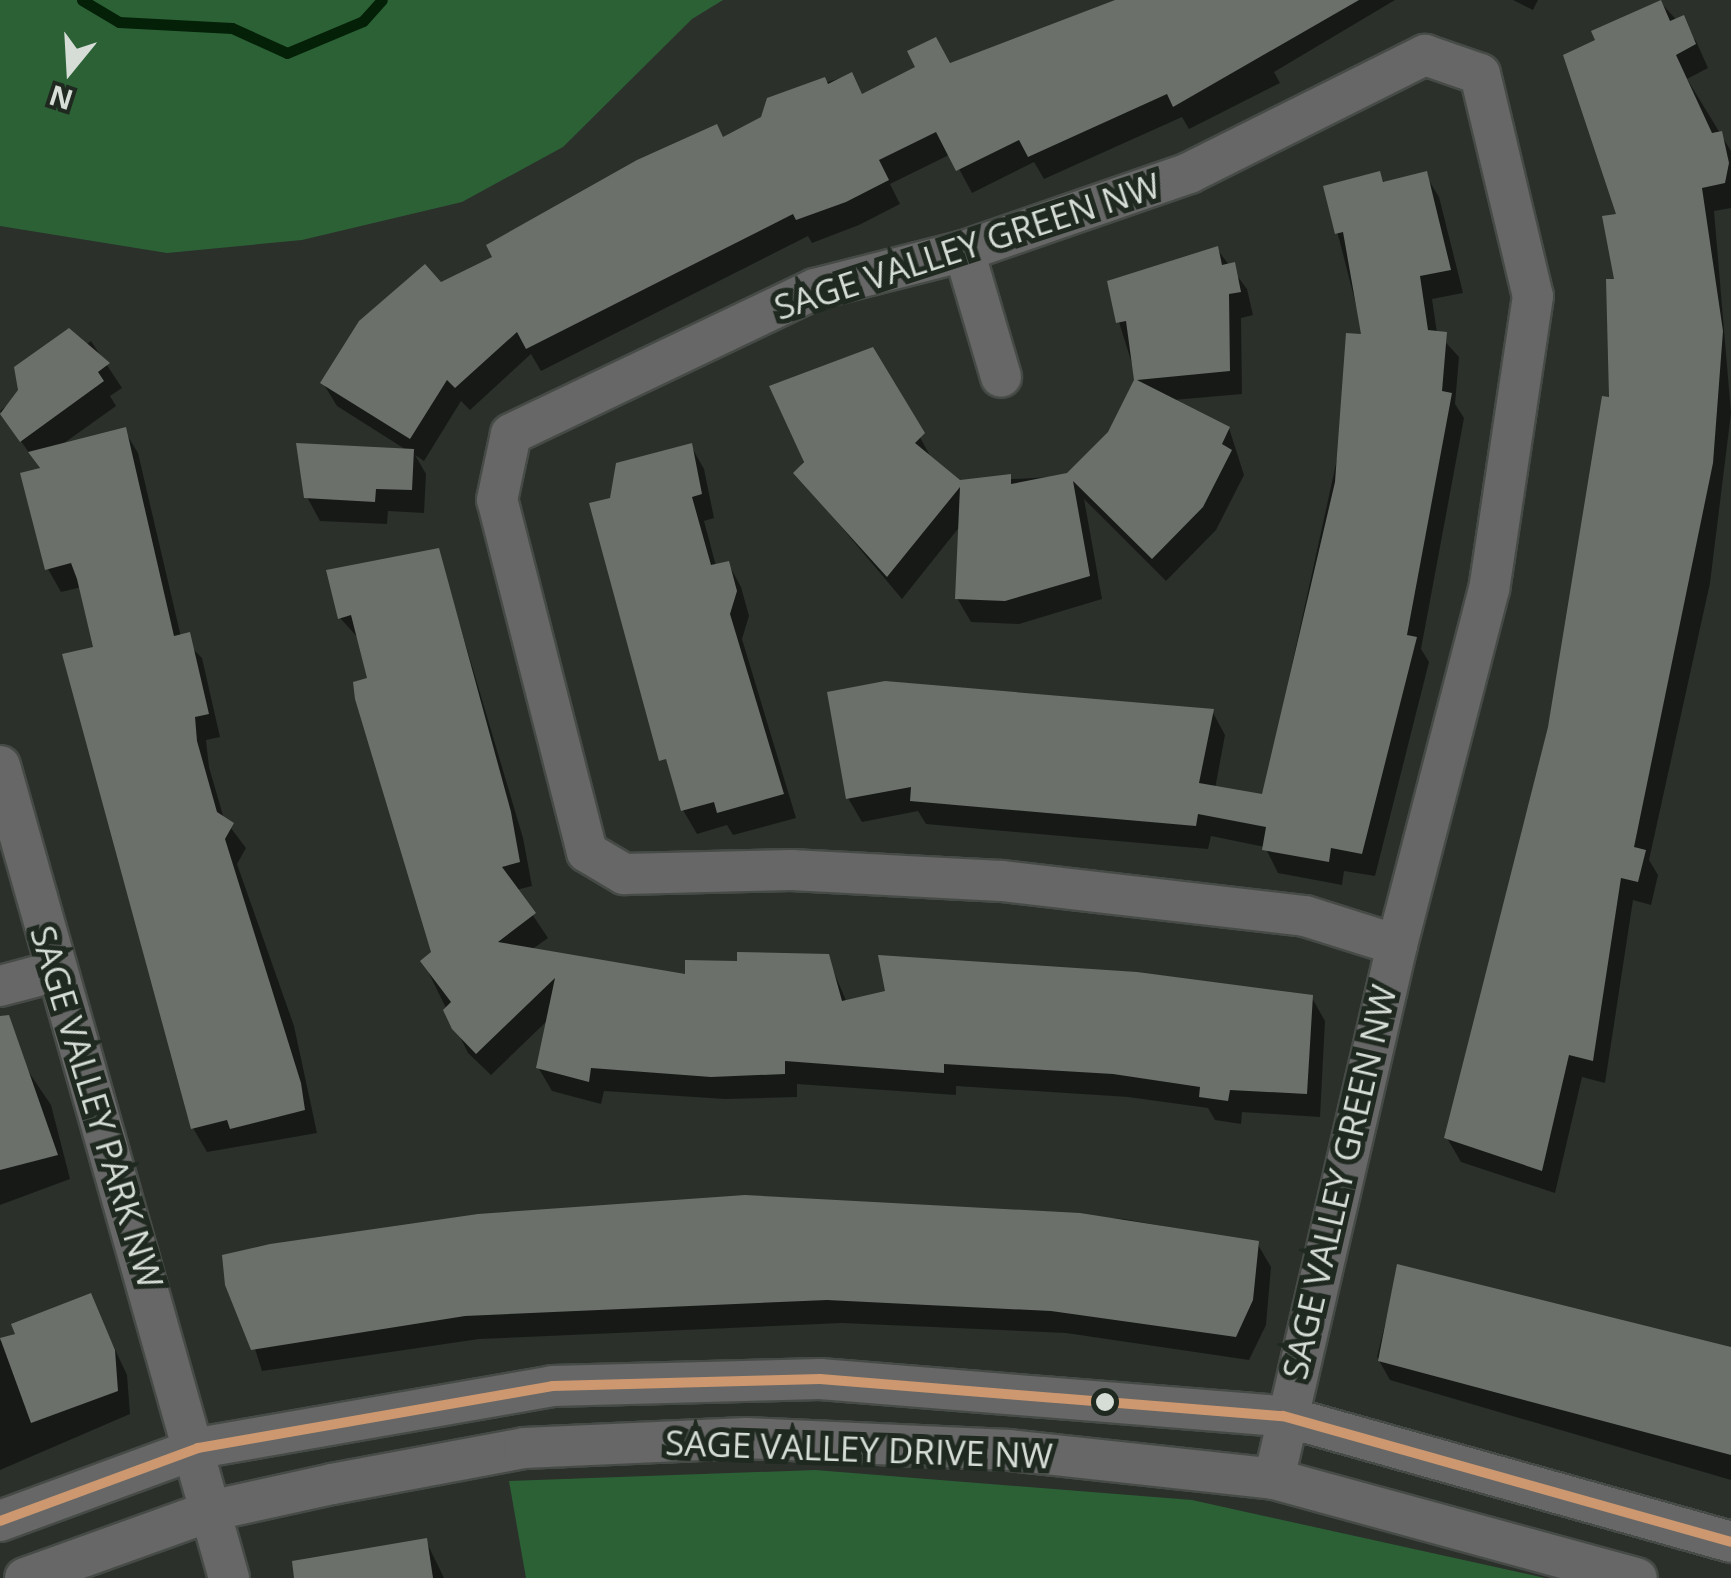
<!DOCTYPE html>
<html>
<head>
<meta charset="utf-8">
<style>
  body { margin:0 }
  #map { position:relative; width:1731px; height:1578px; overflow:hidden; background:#2b302b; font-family:"Open Sans",sans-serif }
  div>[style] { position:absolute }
  .green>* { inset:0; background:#2c6136 }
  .shadow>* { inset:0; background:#0007 }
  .stream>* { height:11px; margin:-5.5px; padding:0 5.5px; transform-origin:5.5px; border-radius:5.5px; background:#042108 }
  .building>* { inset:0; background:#6b706b }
  .roads { filter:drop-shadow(2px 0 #474b47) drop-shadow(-2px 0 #474b47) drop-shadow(0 2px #474b47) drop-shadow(0 -2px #474b47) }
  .street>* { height:40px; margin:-20px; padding:0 20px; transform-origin:20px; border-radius:20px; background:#666766 }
  .bus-1>* { height:10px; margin:-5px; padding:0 5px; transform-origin:5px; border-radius:5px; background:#cd976f }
  .dots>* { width:28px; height:28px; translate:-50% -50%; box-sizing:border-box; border:5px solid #1f2920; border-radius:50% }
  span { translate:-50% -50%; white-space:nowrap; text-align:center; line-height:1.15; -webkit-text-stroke:10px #1f2920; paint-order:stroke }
  .street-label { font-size:35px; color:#d6ddd7 }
  .north { position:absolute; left:20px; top:20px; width:100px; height:100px; -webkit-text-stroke:8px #1f2920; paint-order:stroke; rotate:198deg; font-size:28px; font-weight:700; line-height:40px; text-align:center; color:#d6ddd7 }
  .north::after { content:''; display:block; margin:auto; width:35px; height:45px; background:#d6ddd7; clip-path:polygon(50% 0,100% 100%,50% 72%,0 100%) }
</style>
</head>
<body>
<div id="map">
  <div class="green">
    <i style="clip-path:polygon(0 0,723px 0,692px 19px,563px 147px,462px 202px,302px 240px,167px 253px,0 226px)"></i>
    <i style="clip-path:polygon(815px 1470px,1192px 1500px,1545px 1578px,526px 1578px,509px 1481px)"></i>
  </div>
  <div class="shadow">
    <i style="clip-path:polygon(1116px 0,1395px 0,1274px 72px,1280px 83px,1189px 129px,1182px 117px,1044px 179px,1034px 162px,972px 193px,951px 154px,890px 184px,900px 204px,859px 225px,812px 243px,808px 236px,541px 371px,531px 354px,470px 410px,461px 401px,424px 461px,415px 455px,426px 474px,424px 513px,388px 511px,387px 524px,320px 521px,307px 497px,408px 451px,337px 406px,323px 383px,440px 285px,764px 119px,769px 100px,851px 75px,863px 96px)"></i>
    <i style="clip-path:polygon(1513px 0,1538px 0,1533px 10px)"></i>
    <i style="clip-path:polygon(1660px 2px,1696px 41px,1708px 68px,1687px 79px,1731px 151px,1731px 208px,1714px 211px,1731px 413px,1710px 583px,1649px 860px,1658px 875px,1651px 905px,1633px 900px,1605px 1083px,1582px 1077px,1555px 1193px,1461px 1162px,1447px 1138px,1550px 727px,1612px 400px,1619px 216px)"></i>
    <i style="clip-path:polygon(1379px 174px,1385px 184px,1425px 174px,1439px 197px,1463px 293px,1432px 299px,1437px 333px,1459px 357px,1455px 404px,1464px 418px,1421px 649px,1429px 662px,1375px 876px,1344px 871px,1342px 885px,1278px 873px,1265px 847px,1211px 836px,1208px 849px,926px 824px,918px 811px,862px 822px,848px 798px,885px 683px,1212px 711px,1225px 735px,1215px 789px,1263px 797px,1364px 336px,1326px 188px)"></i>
    <i style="clip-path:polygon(1217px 249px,1247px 289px,1253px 315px,1241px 318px,1242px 394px,1173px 400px,1229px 428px,1244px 475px,1216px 530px,1166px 581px,1084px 499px,1102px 599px,1019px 624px,971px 622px,957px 598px,961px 525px,902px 599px,796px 473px,872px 350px,933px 461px,960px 482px,1069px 476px,1110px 434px,1137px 380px,1119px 322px)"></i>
    <i style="clip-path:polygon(91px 341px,122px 388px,110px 396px,116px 406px,60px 446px,124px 430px,138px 453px,181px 637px,202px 658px,220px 737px,206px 740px,209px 767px,224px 819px,246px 848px,237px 864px,294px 1026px,317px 1133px,207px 1152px,193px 1128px,82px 587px,61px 592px,48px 569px,41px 470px,0 411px)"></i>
    <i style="clip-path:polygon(691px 446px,704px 469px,714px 518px,704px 521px,716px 566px,728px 563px,741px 587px,749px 616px,742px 639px,796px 818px,733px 835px,727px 825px,697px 834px,683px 810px,612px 500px)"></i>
    <i style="clip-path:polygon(438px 551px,523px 838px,532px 886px,516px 890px,548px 938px,531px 950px,688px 977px,827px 956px,847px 1003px,1312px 998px,1325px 1021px,1320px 1117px,1242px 1112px,1241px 1124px,1215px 1120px,1208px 1108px,1128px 1097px,956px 1086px,956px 1095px,797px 1084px,797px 1097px,725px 1099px,604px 1091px,601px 1104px,552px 1091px,538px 1067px,548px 1020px,491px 1075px,468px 1053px,423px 961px,434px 953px,370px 680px,360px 640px,340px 618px)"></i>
    <i style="clip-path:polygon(20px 1059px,51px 1105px,70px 1179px,0 1205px,0 1066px)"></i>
    <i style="clip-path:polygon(822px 1200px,1124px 1219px,1257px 1243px,1271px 1267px,1266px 1325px,1249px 1360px,1066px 1333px,842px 1323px,479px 1339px,262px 1371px,226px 1257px)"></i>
    <i style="clip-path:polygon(1399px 1267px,1731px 1348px,1731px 1480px,1390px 1380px,1377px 1357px)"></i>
    <i style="clip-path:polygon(90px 1296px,127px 1375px,130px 1414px,0 1470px,0 1341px)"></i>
    <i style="clip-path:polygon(426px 1541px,444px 1578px,325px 1578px)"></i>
  </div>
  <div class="stream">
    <i style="left:82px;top:0;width:43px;rotate:30.7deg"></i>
    <i style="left:119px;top:22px;width:113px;rotate:3deg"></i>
    <i style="left:232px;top:28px;width:60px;rotate:24.4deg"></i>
    <i style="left:287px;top:53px;width:82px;rotate:-22.8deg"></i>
    <i style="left:363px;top:21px;width:28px;rotate:-48deg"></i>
  </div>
  <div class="building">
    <i style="clip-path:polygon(1115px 0,1359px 0,1173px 107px,1167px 94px,1028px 157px,1019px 140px,956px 171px,936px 132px,879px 160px,889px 180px,846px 202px,796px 220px,793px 214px,526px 349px,517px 332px,455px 388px,447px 380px,410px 439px,320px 383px,359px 321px,425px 264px,441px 282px,492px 257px,486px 245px,637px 160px,717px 124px,723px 137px,761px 117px,767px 98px,825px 77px,828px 84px,852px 72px,862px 94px,915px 67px,907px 51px,936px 37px,950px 63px)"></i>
    <i style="clip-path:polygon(1661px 0,1670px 21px,1684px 15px,1696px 44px,1676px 55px,1712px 133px,1722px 131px,1729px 163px,1725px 183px,1702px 188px,1723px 331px,1713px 463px,1634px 847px,1646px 850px,1638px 882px,1621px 878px,1593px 1061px,1569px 1055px,1542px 1171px,1444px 1138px,1548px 727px,1602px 396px,1609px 397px,1606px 279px,1614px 279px,1602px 216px,1616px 214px,1563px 55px,1595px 40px,1591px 31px)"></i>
    <i style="clip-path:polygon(1380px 171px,1383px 182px,1427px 171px,1451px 270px,1420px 276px,1428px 330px,1447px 332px,1442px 391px,1452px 393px,1407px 635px,1417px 637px,1362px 854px,1331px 848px,1329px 862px,1262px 850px,1266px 827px,1198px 814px,1196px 826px,910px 801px,911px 787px,846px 799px,827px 692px,885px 681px,1214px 709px,1199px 783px,1262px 794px,1335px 482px,1346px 333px,1361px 334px,1343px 232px,1335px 234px,1323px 186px)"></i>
    <i style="clip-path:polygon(1218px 246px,1222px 265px,1235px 262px,1241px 292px,1229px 294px,1230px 371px,1137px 380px,1230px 427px,1222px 444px,1232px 450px,1203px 507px,1152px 559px,1073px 481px,1090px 576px,1005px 601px,955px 599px,960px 487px,887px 577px,793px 473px,804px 462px,769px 386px,873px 347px,925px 433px,915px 443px,960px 480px,1011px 474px,1011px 484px,1067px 473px,1108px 432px,1134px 380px,1126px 321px,1116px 323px,1107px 281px)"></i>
    <i style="clip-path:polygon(69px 328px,110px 363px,98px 372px,104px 381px,20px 442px,0 414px,18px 390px,14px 367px)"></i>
    <i style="clip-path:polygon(126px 427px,174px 636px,190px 632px,209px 714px,195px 717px,197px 741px,217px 812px,234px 823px,225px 839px,301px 1083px,305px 1110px,230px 1129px,227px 1120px,191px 1129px,62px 654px,93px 647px,77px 579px,71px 563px,45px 570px,20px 473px,40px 468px,28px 452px)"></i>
    <i style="clip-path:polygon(296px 443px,414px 449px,412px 490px,376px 489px,375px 502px,304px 498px)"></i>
    <i style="clip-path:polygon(692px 443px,702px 494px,692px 497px,711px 565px,729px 561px,737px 591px,730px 614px,784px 794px,717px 813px,714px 802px,681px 811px,666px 759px,659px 761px,589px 503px,610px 498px,616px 463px)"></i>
    <i style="clip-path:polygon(439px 548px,511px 812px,520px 862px,502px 867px,536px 913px,498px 942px,685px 974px,685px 960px,737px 961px,737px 952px,829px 954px,842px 1001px,885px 991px,878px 955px,1137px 972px,1313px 995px,1307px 1094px,1230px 1090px,1228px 1101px,1199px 1097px,1200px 1087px,1113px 1074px,944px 1064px,944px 1073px,785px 1061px,785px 1074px,711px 1077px,591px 1068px,589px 1082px,536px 1068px,555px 978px,476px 1054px,452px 1029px,443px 1010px,451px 1002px,420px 961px,431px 952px,355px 699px,353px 682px,367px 678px,351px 615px,338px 619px,326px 570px)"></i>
    <i style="clip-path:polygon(9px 1015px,58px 1155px,0 1170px,0 1016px)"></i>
    <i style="clip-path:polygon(745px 1195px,1080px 1213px,1259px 1241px,1253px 1300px,1236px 1337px,1051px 1311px,827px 1300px,465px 1316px,251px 1350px,225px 1285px,222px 1255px,270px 1244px,478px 1214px)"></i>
    <i style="clip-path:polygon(1397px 1264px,1731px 1347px,1731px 1455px,1378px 1361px)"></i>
    <i style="clip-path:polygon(91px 1293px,115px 1350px,118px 1391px,31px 1423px,0 1338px,15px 1334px,11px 1324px)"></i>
    <i style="clip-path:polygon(427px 1538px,433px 1578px,294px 1578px,292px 1561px)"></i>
  </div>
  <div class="roads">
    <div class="street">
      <i style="left:964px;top:251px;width:131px;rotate:73.6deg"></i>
      <i style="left:0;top:766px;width:844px;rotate:74.25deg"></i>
      <i style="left:0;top:986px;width:55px;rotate:-14.8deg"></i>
      <i style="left:1274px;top:1479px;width:548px;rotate:-77.03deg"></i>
      <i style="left:1397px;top:945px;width:96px;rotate:-162.5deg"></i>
      <i style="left:1305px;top:916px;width:306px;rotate:-173.4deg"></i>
      <i style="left:1001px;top:881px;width:210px;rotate:-177deg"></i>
      <i style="left:791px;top:870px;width:167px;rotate:178.6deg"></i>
      <i style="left:624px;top:874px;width:43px;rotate:-149.3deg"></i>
      <i style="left:587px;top:852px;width:363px;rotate:-104.3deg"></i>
      <i style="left:497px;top:500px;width:67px;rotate:-78deg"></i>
      <i style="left:511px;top:434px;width:337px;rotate:-25.5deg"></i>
      <i style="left:815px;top:289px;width:154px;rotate:-14.3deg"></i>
      <i style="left:964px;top:251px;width:238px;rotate:-19.1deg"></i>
      <i style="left:1189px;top:173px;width:264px;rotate:-26.6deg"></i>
      <i style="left:1425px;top:55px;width:58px;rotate:19.1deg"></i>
      <i style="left:1480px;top:74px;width:228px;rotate:76.6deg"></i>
      <i style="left:1533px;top:296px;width:296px;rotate:98.5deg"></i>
      <i style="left:1489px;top:589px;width:368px;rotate:104.5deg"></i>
      <i style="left:0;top:1521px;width:211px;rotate:-20.2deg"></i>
      <i style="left:198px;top:1448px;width:359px;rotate:-9.9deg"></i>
      <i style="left:552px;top:1386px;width:268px;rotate:-1.5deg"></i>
      <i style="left:820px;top:1379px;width:464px;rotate:4.6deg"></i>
      <i style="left:1283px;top:1416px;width:465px;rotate:15.7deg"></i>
      <i style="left:25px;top:1578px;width:201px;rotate:-19.8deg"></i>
      <i style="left:214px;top:1510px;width:121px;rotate:-12.4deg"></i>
      <i style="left:332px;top:1484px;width:195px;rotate:-10.6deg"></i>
      <i style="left:524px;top:1448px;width:222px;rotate:-2.6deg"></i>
      <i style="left:746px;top:1438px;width:263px;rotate:2.6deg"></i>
      <i style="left:1009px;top:1450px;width:267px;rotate:6.2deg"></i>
      <i style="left:1274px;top:1479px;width:376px;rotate:15.3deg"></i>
    </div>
  </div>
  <div class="bus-1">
    <i style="left:0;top:1521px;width:211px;rotate:-20.2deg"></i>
    <i style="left:198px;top:1448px;width:359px;rotate:-9.9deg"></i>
    <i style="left:552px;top:1386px;width:268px;rotate:-1.5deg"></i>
    <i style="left:820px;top:1379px;width:464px;rotate:4.6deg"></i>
    <i style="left:1283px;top:1416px;width:465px;rotate:15.7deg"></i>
  </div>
  <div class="dots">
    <i style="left:1105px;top:1402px;background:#d6ddd7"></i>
  </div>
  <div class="street-label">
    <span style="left:967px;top:246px;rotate:-18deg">SAGE VALLEY GREEN NW</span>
    <span style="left:97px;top:1107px;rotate:73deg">SAGE VALLEY PARK NW</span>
    <span style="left:1339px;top:1182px;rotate:-77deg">SAGE VALLEY GREEN NW</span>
    <span style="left:859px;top:1449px;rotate:2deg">SAGE VALLEY DRIVE NW</span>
  </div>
  <div class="north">N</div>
</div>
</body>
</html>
